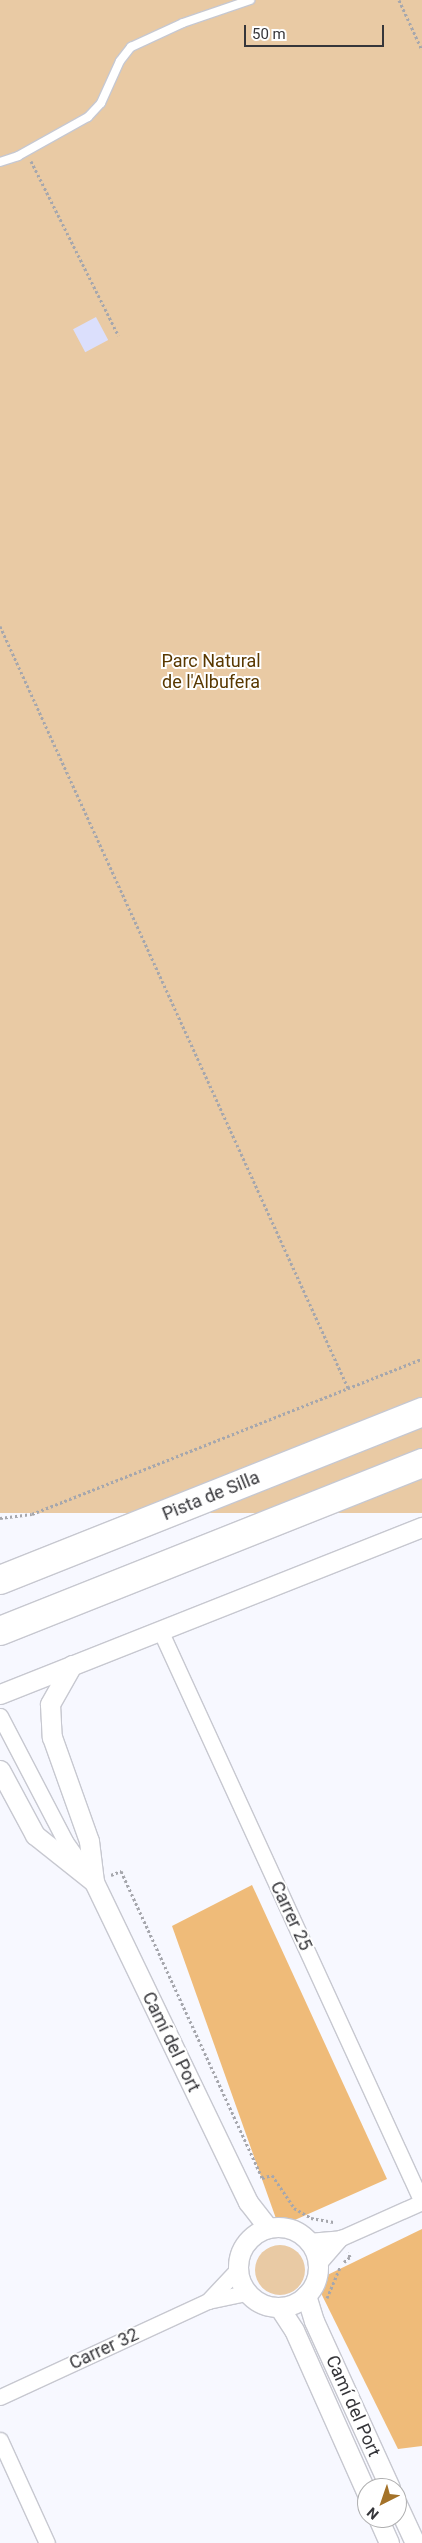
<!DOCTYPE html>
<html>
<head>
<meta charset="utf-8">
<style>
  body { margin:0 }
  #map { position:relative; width:422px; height:2543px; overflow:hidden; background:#f7f8ff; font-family:Roboto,sans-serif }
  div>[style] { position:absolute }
  .green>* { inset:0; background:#e9caa4; transform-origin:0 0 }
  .round { border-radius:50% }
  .forest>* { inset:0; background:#efbb79 }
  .building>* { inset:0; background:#dbdffc; transform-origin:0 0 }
  .path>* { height:3px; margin-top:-1.5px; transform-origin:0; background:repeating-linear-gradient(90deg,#a6a7ad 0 2.5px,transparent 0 5px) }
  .roads { filter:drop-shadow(1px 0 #c7c8d0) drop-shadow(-1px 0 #c7c8d0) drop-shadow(0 1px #c7c8d0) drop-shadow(0 -1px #c7c8d0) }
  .service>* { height:8px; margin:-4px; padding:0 4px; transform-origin:4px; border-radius:4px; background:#fff }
  .minor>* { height:15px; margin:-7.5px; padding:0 7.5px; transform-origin:7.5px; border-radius:7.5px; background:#fff }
  .tertiary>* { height:19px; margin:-9.5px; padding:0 9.5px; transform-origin:9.5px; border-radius:9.5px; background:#fff }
  .tertiary>.ring { margin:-9.5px; padding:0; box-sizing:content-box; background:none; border:19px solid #fff; border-radius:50% }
  .motorway>* { height:28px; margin:-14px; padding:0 14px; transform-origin:14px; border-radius:14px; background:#fff }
  span { translate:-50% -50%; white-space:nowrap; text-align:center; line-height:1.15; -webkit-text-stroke:4px #fff; paint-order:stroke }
  .park-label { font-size:18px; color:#593800 }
  .street-label { font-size:18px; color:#36363a }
  .north { position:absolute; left:357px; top:2478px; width:50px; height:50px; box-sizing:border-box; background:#fff; border:1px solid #afafb0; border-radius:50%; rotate:221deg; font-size:14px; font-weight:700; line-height:20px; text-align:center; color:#36363a }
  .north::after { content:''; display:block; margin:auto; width:18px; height:22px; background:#a47229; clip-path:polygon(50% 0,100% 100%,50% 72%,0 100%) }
  .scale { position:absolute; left:244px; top:25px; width:140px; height:22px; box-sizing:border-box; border:2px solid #36363a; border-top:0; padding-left:6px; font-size:15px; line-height:18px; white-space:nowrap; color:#36363a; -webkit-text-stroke:4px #fff; paint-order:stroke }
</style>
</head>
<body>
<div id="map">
  <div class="green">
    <i style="left:0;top:0;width:422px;height:1513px"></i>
    <i class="round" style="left:255px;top:2245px;width:50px;height:50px"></i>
  </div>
  <div class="forest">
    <i style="clip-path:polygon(252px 1885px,387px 2179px,279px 2227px,172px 1926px)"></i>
    <i style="clip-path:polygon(422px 2229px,422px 2446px,398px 2449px,315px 2281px)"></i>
  </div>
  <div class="building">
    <i style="left:96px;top:317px;width:26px;height:26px;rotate:62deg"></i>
  </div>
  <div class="path">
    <i style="left:399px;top:0;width:55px;rotate:65.3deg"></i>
    <i style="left:31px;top:161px;width:195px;rotate:63.4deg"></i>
    <i style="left:0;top:626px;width:838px;rotate:65.45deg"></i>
    <i style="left:0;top:1518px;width:32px;rotate:-7deg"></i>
    <i style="left:32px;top:1514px;width:420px;rotate:-21.7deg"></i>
    <i style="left:111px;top:1875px;width:11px;rotate:-22deg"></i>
    <i style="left:121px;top:1871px;width:338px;rotate:65.3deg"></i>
    <i style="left:262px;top:2178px;width:10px;rotate:-17deg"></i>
    <i style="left:272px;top:2175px;width:40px;rotate:56deg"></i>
    <i style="left:294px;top:2208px;width:20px;rotate:30deg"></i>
    <i style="left:311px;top:2218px;width:23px;rotate:10deg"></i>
    <i style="left:344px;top:2262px;width:8px;rotate:-40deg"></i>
    <i style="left:350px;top:2257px;width:5px;rotate:-112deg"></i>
    <i style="left:327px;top:2298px;width:34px;rotate:-67deg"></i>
  </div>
  <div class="roads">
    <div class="service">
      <i style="left:0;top:162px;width:19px;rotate:-18deg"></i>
      <i style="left:18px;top:156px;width:80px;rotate:-29.1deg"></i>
      <i style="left:88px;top:117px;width:19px;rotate:-47deg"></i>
      <i style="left:101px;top:103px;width:46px;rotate:-65.7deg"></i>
      <i style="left:120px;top:61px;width:18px;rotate:-52deg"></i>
      <i style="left:131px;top:47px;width:57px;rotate:-24.8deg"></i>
      <i style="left:183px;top:23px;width:71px;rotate:-18.9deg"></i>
    </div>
    <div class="minor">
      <i style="left:160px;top:1630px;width:629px;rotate:65.39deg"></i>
      <i style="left:0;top:1716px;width:141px;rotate:62.5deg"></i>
      <i style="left:65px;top:1841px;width:37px;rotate:55deg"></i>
      <i style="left:308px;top:2241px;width:33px;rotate:-5deg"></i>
      <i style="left:341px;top:2238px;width:89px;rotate:-24deg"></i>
      <i style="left:318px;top:2264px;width:35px;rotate:-49deg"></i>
      <i style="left:208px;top:2301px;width:44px;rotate:-46.8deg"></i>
      <i style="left:0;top:2397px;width:229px;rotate:-24.8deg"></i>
      <i style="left:208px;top:2301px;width:40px;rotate:-12deg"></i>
      <i style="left:0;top:2440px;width:113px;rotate:65.5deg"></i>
    </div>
    <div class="tertiary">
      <i style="left:72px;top:1665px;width:45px;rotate:119.4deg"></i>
      <i style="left:50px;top:1704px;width:33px;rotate:87deg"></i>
      <i style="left:52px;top:1737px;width:110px;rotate:70.4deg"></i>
      <i style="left:89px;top:1841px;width:41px;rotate:83deg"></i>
      <i style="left:94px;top:1882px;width:355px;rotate:64.3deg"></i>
      <i style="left:248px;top:2202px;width:33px;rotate:52deg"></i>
      <i style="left:0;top:1694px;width:454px;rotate:-21.6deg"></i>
      <i style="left:0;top:1770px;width:74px;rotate:61.7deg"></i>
      <i style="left:35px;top:1835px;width:75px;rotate:38.5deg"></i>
      <i class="ring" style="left:238px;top:2227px;width:61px;height:61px"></i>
      <i style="left:306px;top:2295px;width:27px;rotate:73deg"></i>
      <i style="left:314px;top:2321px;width:183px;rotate:65.5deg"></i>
      <i style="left:279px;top:2307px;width:27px;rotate:57deg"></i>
      <i style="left:294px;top:2330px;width:180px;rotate:66deg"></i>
      <i style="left:397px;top:2504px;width:43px;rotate:65.2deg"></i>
      <i style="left:378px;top:2518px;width:27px;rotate:66deg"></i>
    </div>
    <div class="motorway">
      <i style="left:0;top:1580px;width:454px;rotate:-21.7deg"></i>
      <i style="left:0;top:1631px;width:454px;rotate:-21.7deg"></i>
    </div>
  </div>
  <div class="park-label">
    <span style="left:211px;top:672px">Parc Natural<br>de l'Albufera</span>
  </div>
  <div class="street-label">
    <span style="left:211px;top:1496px;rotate:-22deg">Pista de Silla</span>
    <span style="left:291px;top:1916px;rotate:65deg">Carrer 25</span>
    <span style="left:171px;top:2042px;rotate:64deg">Camí del Port</span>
    <span style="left:104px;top:2349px;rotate:-25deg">Carrer 32</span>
    <span style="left:353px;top:2406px;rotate:66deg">Camí del Port</span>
  </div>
  <div class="north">N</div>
  <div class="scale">50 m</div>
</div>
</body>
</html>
